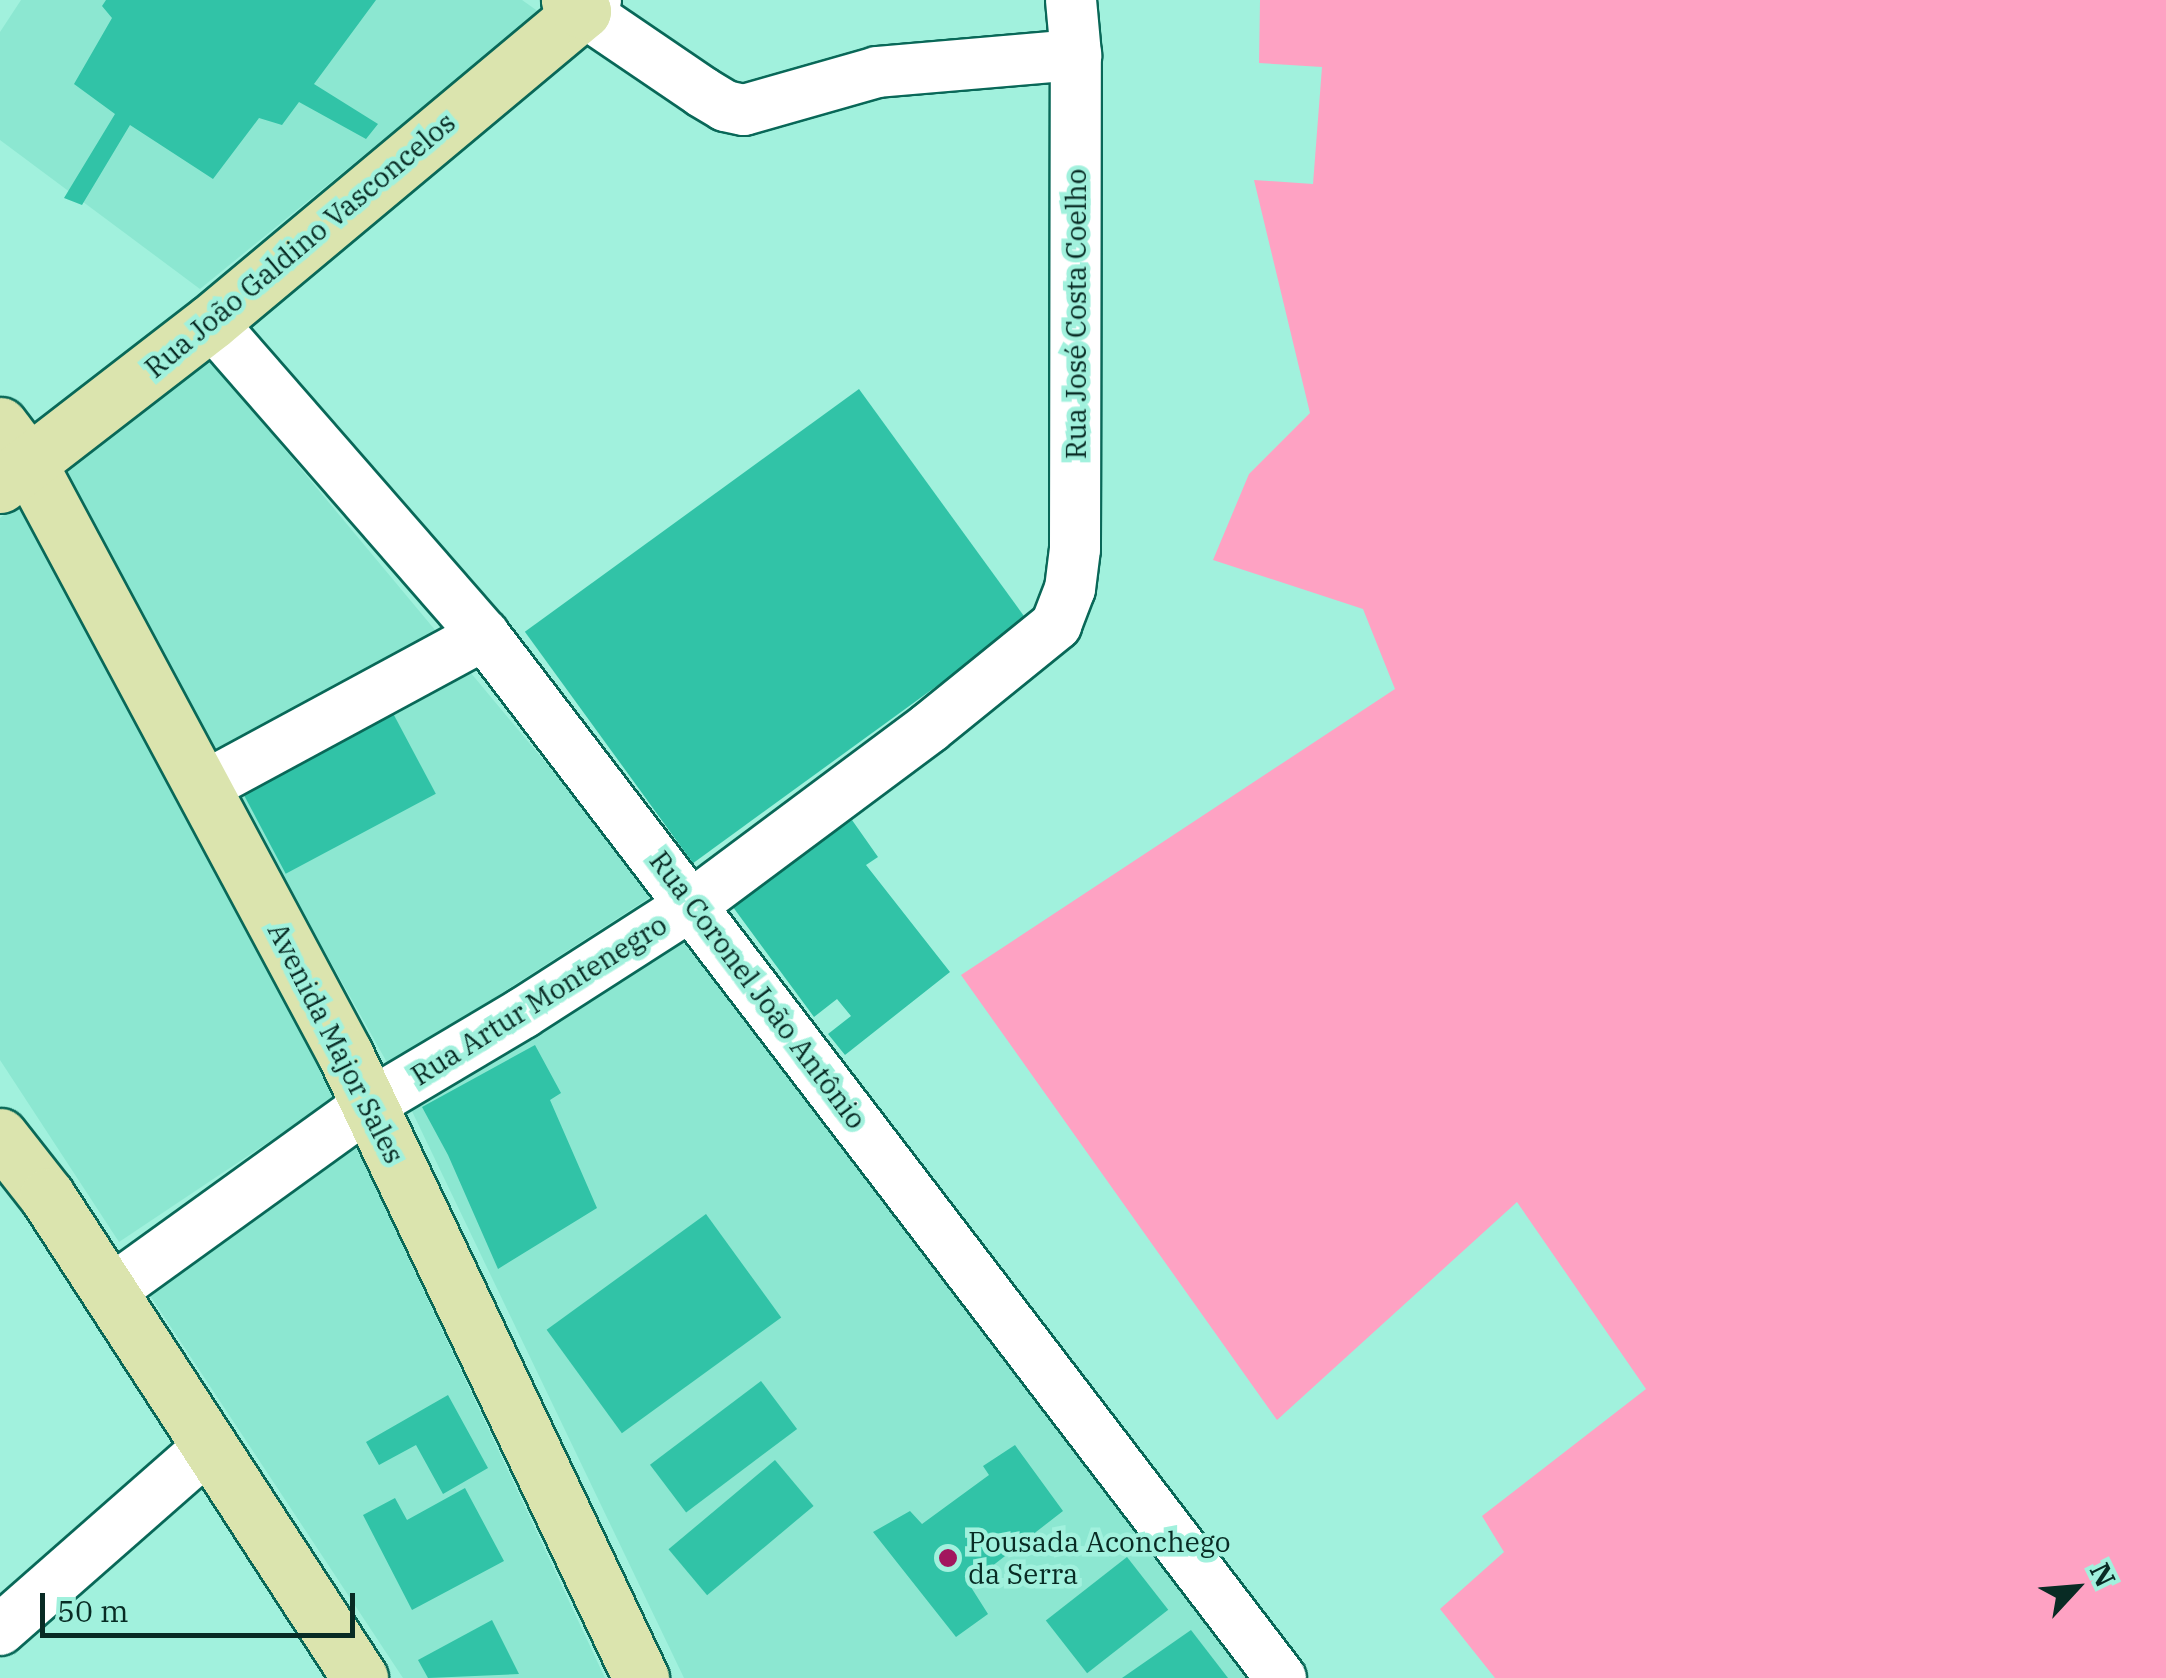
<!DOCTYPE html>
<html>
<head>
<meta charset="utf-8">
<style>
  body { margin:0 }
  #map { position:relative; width:2166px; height:1678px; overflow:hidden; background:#a1f1dd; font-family:"IBM Plex Serif",serif }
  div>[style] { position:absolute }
  .built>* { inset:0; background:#8ce7d1 }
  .green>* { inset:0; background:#fea2c3 }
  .building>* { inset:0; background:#31c3a7; transform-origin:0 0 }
  .roads { filter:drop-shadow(2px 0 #096858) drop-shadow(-2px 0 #096858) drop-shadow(0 2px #096858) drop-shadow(0 -2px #096858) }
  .minor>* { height:50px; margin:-25px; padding:0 25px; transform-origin:25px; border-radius:25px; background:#fff }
  .major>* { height:55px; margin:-27.5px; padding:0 27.5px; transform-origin:27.5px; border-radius:27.5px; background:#dbe4ae }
  .dots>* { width:28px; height:28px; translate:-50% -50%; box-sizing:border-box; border:5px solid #a1f1dd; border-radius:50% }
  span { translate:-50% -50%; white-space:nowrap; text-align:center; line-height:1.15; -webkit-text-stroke:9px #a1f1dd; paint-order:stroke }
  .street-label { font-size:28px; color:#082b24 }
  .poi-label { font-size:28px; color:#082b24 }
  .left { translate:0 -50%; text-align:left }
  .north { position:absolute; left:2026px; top:1538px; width:100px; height:100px; -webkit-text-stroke:8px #a1f1dd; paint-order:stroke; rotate:64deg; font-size:28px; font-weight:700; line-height:40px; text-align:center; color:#082b24 }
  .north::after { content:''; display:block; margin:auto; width:35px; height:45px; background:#082b24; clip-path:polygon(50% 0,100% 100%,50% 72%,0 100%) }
  .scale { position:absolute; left:40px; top:1593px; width:315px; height:45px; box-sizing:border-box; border:5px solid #082b24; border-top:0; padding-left:12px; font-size:30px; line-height:35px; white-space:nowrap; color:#082b24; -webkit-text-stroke:8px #a1f1dd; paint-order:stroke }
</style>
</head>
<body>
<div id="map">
  <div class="built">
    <i style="clip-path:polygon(21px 0,522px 0,539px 12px,200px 289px,0 140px,0 32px)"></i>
    <i style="clip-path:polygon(206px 355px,655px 894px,389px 1066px,55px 471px)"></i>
    <i style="clip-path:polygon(21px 502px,342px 1093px,119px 1242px,0 1060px,0 518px)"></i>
    <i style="clip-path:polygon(691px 938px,1259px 1678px,684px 1678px,409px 1105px)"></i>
    <i style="clip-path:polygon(354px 1142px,605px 1678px,403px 1678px,147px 1291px)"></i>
  </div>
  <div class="green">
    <i style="clip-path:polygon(1260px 0,2166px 0,2166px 1678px,1495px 1678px,1440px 1609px,1504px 1552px,1482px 1516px,1646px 1389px,1517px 1202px,1277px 1420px,961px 975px,1395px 689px,1363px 609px,1213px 560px,1249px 474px,1310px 413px,1254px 180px,1313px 184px,1322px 67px,1259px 63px)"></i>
  </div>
  <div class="building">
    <i style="clip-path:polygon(106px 0,376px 0,314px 84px,378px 124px,366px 139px,299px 102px,282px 125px,259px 118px,213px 179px,130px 125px,82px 205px,64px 198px,115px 114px,74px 84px,112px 18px,102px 6px)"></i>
    <i style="left:859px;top:389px;width:286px;height:413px;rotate:54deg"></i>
    <i style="left:387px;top:702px;width:104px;height:170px;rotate:62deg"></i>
    <i style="clip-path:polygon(852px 820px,878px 857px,866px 865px,950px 972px,845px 1055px,828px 1034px,851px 1016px,837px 999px,814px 1017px,730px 903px)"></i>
    <i style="clip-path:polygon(535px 1045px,561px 1093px,550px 1100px,597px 1208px,498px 1269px,448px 1155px,422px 1107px)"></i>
    <i style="left:706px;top:1214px;width:128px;height:197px;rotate:54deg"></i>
    <i style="left:761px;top:1381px;width:60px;height:139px;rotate:53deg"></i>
    <i style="clip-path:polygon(448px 1395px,488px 1468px,443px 1494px,416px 1445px,379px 1465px,366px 1442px)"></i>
    <i style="clip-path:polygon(1015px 1445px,1063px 1511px,969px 1584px,988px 1614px,956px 1637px,873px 1532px,910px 1511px,922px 1524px,989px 1475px,983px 1466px)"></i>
    <i style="left:775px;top:1460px;width:60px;height:139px;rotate:50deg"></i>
    <i style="clip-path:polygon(465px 1488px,504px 1561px,412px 1610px,363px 1515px,395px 1498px,407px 1520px)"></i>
    <i style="left:1127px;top:1557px;width:67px;height:103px;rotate:52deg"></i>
    <i style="clip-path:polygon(492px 1620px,519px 1674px,428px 1678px,418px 1660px)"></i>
    <i style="clip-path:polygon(1191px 1630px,1228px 1678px,1122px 1678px)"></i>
  </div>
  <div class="roads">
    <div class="minor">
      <i style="left:596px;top:0;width:17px;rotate:140deg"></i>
      <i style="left:583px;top:11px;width:144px;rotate:34.2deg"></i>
      <i style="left:702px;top:92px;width:27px;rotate:31deg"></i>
      <i style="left:725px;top:106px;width:19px;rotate:12deg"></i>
      <i style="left:744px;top:110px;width:138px;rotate:-15.9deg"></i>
      <i style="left:877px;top:72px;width:200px;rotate:-4.9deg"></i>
      <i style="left:211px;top:322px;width:415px;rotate:48.9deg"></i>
      <i style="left:484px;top:635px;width:1313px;rotate:52.62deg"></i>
      <i style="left:201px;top:788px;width:322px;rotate:-28.4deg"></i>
      <i style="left:109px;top:1292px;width:322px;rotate:-35.8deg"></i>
      <i style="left:370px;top:1104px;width:178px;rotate:-30.7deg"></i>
      <i style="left:523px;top:1013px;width:202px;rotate:-32.7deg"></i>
      <i style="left:693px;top:904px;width:294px;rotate:-36.7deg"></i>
      <i style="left:929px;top:728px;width:164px;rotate:-39deg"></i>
      <i style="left:1056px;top:625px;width:39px;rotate:-69deg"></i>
      <i style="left:1070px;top:589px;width:40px;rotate:-82.9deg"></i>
      <i style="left:1075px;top:549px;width:494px;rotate:-89.9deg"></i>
      <i style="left:1076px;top:55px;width:55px;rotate:-95.2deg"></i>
      <i style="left:0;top:1630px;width:277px;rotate:-41.3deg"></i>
    </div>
    <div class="major">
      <i style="left:0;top:425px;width:46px;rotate:52.9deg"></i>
      <i style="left:28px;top:462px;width:672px;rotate:61.83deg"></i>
      <i style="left:345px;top:1054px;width:691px;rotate:64.62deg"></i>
      <i style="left:0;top:485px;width:267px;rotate:-37.7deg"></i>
      <i style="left:211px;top:322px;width:485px;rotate:-39.9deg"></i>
      <i style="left:583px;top:11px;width:18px;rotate:-142deg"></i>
      <i style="left:0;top:1136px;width:76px;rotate:51.9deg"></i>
      <i style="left:47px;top:1196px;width:575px;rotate:57deg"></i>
    </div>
  </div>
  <div class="dots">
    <i style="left:948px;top:1558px;background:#a2165e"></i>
  </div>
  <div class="street-label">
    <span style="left:300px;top:245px;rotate:-40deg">Rua João Galdino Vasconcelos</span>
    <span style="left:1076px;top:314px;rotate:-90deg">Rua José Costa Coelho</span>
    <span style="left:758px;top:990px;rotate:53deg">Rua Coronel João Antônio</span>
    <span style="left:539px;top:1000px;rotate:-32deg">Rua Artur Montenegro</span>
    <span style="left:336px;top:1043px;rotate:63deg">Avenida Major Sales</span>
  </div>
  <div class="poi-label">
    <span class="left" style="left:968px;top:1558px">Pousada Aconchego<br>da Serra</span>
  </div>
  <div class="north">N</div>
  <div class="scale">50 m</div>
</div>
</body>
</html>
